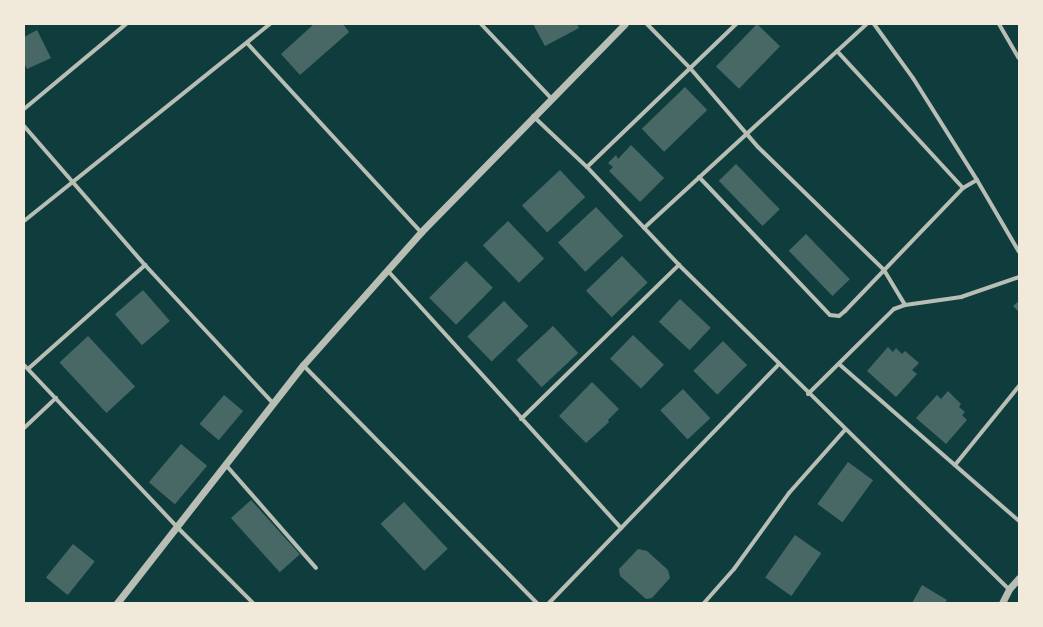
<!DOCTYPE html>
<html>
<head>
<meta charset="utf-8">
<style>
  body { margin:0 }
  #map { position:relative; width:1043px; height:627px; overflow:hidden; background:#0f3d3e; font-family:"Fira Sans",sans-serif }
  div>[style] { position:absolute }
  .building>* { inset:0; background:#486865; transform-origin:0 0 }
  .minor>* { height:4px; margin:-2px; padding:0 2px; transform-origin:2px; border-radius:2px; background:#b8beb3 }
  .tertiary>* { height:7px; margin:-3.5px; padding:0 3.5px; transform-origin:3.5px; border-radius:3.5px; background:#b8beb3 }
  span { translate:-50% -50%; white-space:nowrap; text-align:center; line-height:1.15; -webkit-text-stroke:3px #f1e9da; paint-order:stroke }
  .frame { position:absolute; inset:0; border:25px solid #f1e9da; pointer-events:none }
</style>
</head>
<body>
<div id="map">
  <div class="building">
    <i style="clip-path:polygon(314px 24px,343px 24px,349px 32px,300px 75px,281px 54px)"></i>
    <i style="clip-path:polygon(533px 24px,577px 24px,579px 28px,545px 46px)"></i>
    <i style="left:757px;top:24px;width:32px;height:59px;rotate:44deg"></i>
    <i style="clip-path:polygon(37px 30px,51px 58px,27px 69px,24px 63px,24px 37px)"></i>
    <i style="left:685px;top:87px;width:32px;height:60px;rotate:46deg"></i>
    <i style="clip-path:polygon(631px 145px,664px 178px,640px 202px,609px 171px,613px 167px,608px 163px,616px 155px,618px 159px)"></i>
    <i style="left:736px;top:164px;width:63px;height:24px;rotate:46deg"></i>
    <i style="left:560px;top:170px;width:37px;height:52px;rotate:47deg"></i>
    <i style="left:596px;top:207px;width:40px;height:52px;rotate:47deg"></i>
    <i style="left:508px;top:221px;width:52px;height:35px;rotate:46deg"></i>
    <i style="left:806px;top:234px;width:63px;height:24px;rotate:46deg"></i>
    <i style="left:622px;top:256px;width:37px;height:50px;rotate:46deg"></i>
    <i style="left:466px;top:261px;width:38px;height:52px;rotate:45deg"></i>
    <i style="left:143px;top:290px;width:41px;height:37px;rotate:49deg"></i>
    <i style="left:680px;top:299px;width:42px;height:31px;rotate:43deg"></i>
    <i style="left:504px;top:301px;width:35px;height:51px;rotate:46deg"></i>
    <i style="clip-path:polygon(1019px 301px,1019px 312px,1013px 306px)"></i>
    <i style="left:553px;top:326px;width:37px;height:50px;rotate:47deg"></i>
    <i style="left:633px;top:335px;width:43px;height:33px;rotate:44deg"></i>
    <i style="left:88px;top:336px;width:69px;height:39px;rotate:47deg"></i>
    <i style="left:723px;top:341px;width:34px;height:42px;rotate:45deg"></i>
    <i style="clip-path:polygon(888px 347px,893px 352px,896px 348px,902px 354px,905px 351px,919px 363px,912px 370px,917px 374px,896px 397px,867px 371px)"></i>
    <i style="clip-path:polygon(592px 382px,619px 409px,608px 420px,609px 422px,586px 443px,559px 416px)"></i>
    <i style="left:683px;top:389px;width:40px;height:31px;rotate:47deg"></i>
    <i style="clip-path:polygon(948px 391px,961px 404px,959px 407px,965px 412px,962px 415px,967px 420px,946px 444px,916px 418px,937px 395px,941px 399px)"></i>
    <i style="left:224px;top:395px;width:25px;height:38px;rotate:40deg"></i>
    <i style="left:181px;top:444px;width:34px;height:50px;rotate:40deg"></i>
    <i style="left:848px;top:462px;width:31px;height:52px;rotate:36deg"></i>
    <i style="left:251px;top:500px;width:73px;height:27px;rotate:48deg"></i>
    <i style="left:404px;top:502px;width:64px;height:32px;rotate:47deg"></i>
    <i style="left:795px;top:535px;width:32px;height:52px;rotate:35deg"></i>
    <i style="left:73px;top:544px;width:28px;height:43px;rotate:39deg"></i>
    <i style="clip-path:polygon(638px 549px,647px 551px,668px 570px,670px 578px,652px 598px,646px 599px,620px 576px,619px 569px)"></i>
    <i style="clip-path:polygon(922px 585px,947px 600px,945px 603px,912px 603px)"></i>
  </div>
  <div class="minor">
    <i style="left:481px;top:24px;width:102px;rotate:46.6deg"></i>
    <i style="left:647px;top:24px;width:62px;rotate:45.7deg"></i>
    <i style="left:690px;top:68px;width:104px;rotate:49.3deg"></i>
    <i style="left:758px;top:147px;width:176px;rotate:44.3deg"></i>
    <i style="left:884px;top:270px;width:41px;rotate:59deg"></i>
    <i style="left:874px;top:24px;width:67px;rotate:54.2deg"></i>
    <i style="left:913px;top:78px;width:120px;rotate:57.9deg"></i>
    <i style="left:977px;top:180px;width:83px;rotate:59.7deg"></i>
    <i style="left:999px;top:24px;width:39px;rotate:60deg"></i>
    <i style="left:247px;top:43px;width:257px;rotate:47.4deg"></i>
    <i style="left:24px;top:109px;width:133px;rotate:-39.8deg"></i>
    <i style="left:533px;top:116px;width:74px;rotate:43.4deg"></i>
    <i style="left:587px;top:167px;width:134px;rotate:46.8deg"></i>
    <i style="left:679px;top:265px;width:462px;rotate:44.5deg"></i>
    <i style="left:24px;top:126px;width:184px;rotate:49deg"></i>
    <i style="left:145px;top:265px;width:188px;rotate:47.2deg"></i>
    <i style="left:587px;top:167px;width:207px;rotate:-43.8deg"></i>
    <i style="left:699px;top:177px;width:190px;rotate:46.5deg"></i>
    <i style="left:830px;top:315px;width:9px;rotate:6deg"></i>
    <i style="left:839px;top:316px;width:8px;rotate:-40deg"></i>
    <i style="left:845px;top:311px;width:170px;rotate:-46.2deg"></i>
    <i style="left:963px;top:188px;width:186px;rotate:-132.6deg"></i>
    <i style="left:963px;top:188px;width:16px;rotate:-30deg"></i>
    <i style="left:24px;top:221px;width:315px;rotate:-38.7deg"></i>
    <i style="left:644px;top:228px;width:302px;rotate:-42.5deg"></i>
    <i style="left:388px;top:271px;width:347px;rotate:47.8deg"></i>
    <i style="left:839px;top:364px;width:239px;rotate:41.1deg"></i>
    <i style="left:24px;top:365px;width:223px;rotate:46.6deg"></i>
    <i style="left:177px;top:527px;width:107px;rotate:45deg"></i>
    <i style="left:303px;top:365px;width:334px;rotate:45.5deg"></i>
    <i style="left:28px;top:369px;width:157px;rotate:-41.6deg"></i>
    <i style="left:808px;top:394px;width:121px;rotate:-44.7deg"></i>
    <i style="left:894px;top:309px;width:12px;rotate:-20deg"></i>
    <i style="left:905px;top:305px;width:57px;rotate:-8.1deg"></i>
    <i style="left:961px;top:297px;width:61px;rotate:-19deg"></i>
    <i style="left:521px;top:419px;width:221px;rotate:-44.3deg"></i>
    <i style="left:24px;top:428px;width:44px;rotate:-43.2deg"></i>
    <i style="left:225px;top:464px;width:138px;rotate:48.8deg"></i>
    <i style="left:955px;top:465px;width:102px;rotate:-51deg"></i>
    <i style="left:549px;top:603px;width:332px;rotate:-46.1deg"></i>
    <i style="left:704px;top:603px;width:45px;rotate:-48.6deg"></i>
    <i style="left:734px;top:569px;width:94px;rotate:-54.1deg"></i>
    <i style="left:789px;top:493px;width:84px;rotate:-48.4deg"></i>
  </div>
  <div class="tertiary">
    <i style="left:117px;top:603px;width:302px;rotate:-52deg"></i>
    <i style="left:303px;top:365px;width:178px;rotate:-48.4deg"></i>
    <i style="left:421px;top:232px;width:291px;rotate:-45.6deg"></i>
    <i style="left:1002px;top:603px;width:16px;rotate:-63deg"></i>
    <i style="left:1009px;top:589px;width:15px;rotate:-48deg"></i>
  </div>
  <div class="frame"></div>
</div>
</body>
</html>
